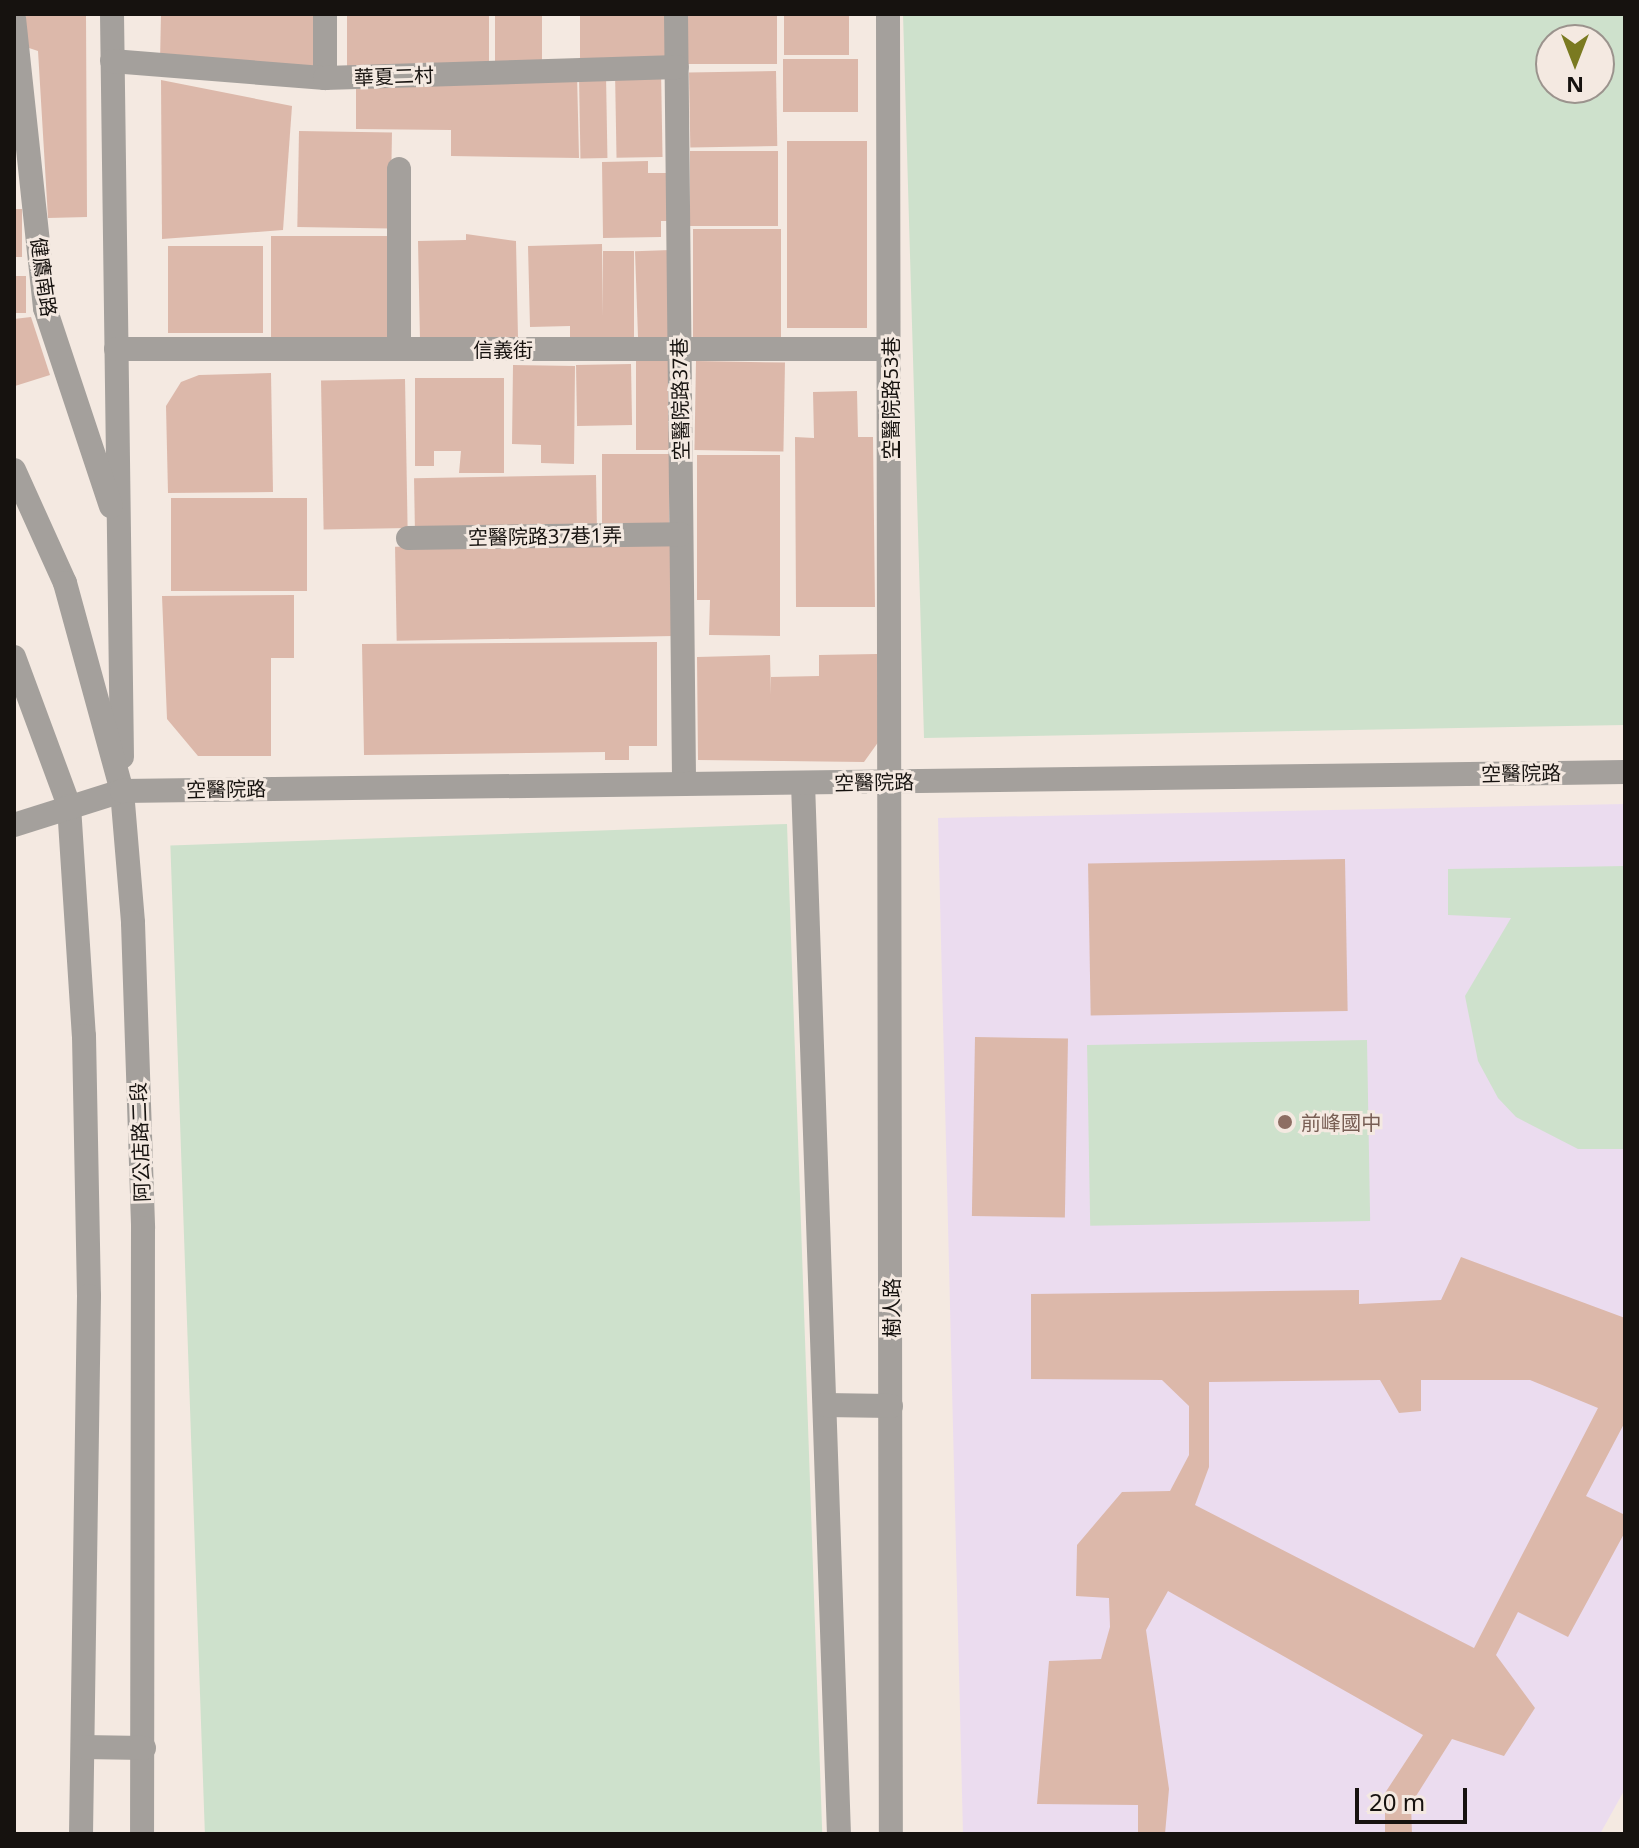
<!DOCTYPE html>
<html>
<head>
<meta charset="utf-8">
<style>
  body { margin:0 }
  #map { position:relative; width:1639px; height:1848px; overflow:hidden; background:#f4e9e1; font-family:"Noto Sans","Noto Sans TC",sans-serif }
  div>[style] { position:absolute }
  .education>* { inset:0; background:#ebdcef }
  .green>* { inset:0; background:#cee1cc; transform-origin:0 0 }
  .building>* { inset:0; background:#dcb8aa; transform-origin:0 0 }
  .minor>* { height:24px; margin:-12px; padding:0 12px; transform-origin:12px; border-radius:12px; background:#a4a09c }
  .dots>* { width:22px; height:22px; translate:-50% -50%; box-sizing:border-box; border:4px solid #f4e9e1; border-radius:50% }
  span { translate:-50% -50%; white-space:nowrap; text-align:center; line-height:1.15; -webkit-text-stroke:6px #f4e9e1; paint-order:stroke }
  .street-label { font-size:20px; color:#16120f }
  .education-label { font-size:20px; color:#785e54 }
  .left { translate:0 -50%; text-align:left }
  .frame { position:absolute; inset:0; border:16px solid #16120f; pointer-events:none }
  .north { position:absolute; left:1535px; top:24px; width:80px; height:80px; box-sizing:border-box; background:#f4e9e1; border:2px solid #9b938d; border-radius:50%; rotate:180deg; font-size:22px; font-weight:700; line-height:32px; text-align:center; color:#16120f }
  .north::after { content:''; display:block; margin:auto; width:28px; height:36px; background:#7a7a21; clip-path:polygon(50% 0,100% 100%,50% 72%,0 100%) }
  .scale { position:absolute; left:1355px; top:1788px; width:112px; height:36px; box-sizing:border-box; border:4px solid #16120f; border-top:0; padding-left:10px; font-size:24px; line-height:28px; white-space:nowrap; color:#16120f; -webkit-text-stroke:6px #f4e9e1; paint-order:stroke }
</style>
</head>
<body>
<div id="map">
  <div class="education">
    <i style="clip-path:polygon(1625px 804px,1625px 1789px,1600px 1834px,963px 1834px,938px 818px)"></i>
  </div>
  <div class="green">
    <i style="clip-path:polygon(evenodd,903px 14px,1625px 14px,1625px 725px,924px 738px,903px 14px,1551px 40px,1599px 40px,1599px 88px,1551px 88px,1551px 40px)"></i>
    <i style="left:787px;top:824px;width:1010px;height:617px;rotate:88deg"></i>
    <i style="clip-path:polygon(1625px 866px,1625px 1149px,1578px 1149px,1516px 1117px,1498px 1098px,1478px 1061px,1465px 996px,1511px 918px,1448px 915px,1448px 869px)"></i>
    <i style="left:1367px;top:1040px;width:181px;height:280px;rotate:89deg"></i>
  </div>
  <div class="building">
    <i style="clip-path:polygon(26px 14px,86px 14px,87px 217px,48px 218px,38px 51px,26px 47px)"></i>
    <i style="clip-path:polygon(161px 14px,321px 14px,323px 75px,160px 62px)"></i>
    <i style="left:347px;top:14px;width:142px;height:52px"></i>
    <i style="left:495px;top:14px;width:47px;height:54px"></i>
    <i style="left:580px;top:14px;width:92px;height:50px"></i>
    <i style="left:688px;top:14px;width:89px;height:50px"></i>
    <i style="left:784px;top:14px;width:65px;height:41px"></i>
    <i style="left:783px;top:59px;width:75px;height:53px"></i>
    <i style="left:661px;top:70px;width:87px;height:46px;rotate:89deg"></i>
    <i style="left:776px;top:71px;width:75px;height:87px;rotate:89deg"></i>
    <i style="clip-path:polygon(577px 73px,579px 158px,451px 156px,451px 130px,356px 129px,356px 83px)"></i>
    <i style="left:606px;top:75px;width:83px;height:27px;rotate:89deg"></i>
    <i style="clip-path:polygon(161px 80px,292px 106px,283px 230px,162px 239px)"></i>
    <i style="left:299px;top:131px;width:93px;height:96px;rotate:1deg"></i>
    <i style="left:867px;top:141px;width:187px;height:80px;rotate:90deg"></i>
    <i style="left:778px;top:151px;width:75px;height:88px;rotate:90deg"></i>
    <i style="clip-path:polygon(648px 161px,648px 173px,668px 173px,669px 221px,661px 221px,661px 237px,603px 238px,602px 162px)"></i>
    <i style="left:14px;top:209px;width:8px;height:48px"></i>
    <i style="left:693px;top:229px;width:88px;height:114px"></i>
    <i style="clip-path:polygon(466px 234px,516px 241px,518px 338px,420px 340px,418px 241px,466px 240px)"></i>
    <i style="left:271px;top:236px;width:121px;height:107px"></i>
    <i style="clip-path:polygon(602px 244px,603px 317px,603px 251px,634px 251px,634px 343px,570px 338px,570px 326px,530px 327px,528px 246px)"></i>
    <i style="left:168px;top:246px;width:95px;height:87px"></i>
    <i style="left:671px;top:250px;width:92px;height:36px;rotate:88deg"></i>
    <i style="left:14px;top:276px;width:12px;height:37px"></i>
    <i style="clip-path:polygon(31px 317px,50px 375px,15px 386px,14px 319px)"></i>
    <i style="left:636px;top:356px;width:37px;height:94px"></i>
    <i style="left:696px;top:361px;width:89px;height:89px;rotate:1deg"></i>
    <i style="left:631px;top:364px;width:61px;height:55px;rotate:89deg"></i>
    <i style="clip-path:polygon(513px 365px,575px 366px,574px 464px,541px 463px,541px 445px,512px 444px)"></i>
    <i style="clip-path:polygon(271px 373px,273px 492px,168px 493px,166px 406px,181px 382px,199px 375px)"></i>
    <i style="clip-path:polygon(415px 378px,504px 378px,504px 473px,459px 473px,461px 451px,434px 451px,434px 466px,415px 466px)"></i>
    <i style="left:405px;top:379px;width:149px;height:84px;rotate:89deg"></i>
    <i style="clip-path:polygon(857px 391px,858px 437px,873px 437px,875px 607px,796px 607px,795px 437px,814px 438px,813px 392px)"></i>
    <i style="left:602px;top:454px;width:67px;height:73px"></i>
    <i style="clip-path:polygon(697px 455px,780px 455px,780px 636px,709px 635px,710px 600px,697px 600px)"></i>
    <i style="left:596px;top:475px;width:51px;height:182px;rotate:89deg"></i>
    <i style="left:171px;top:498px;width:136px;height:93px"></i>
    <i style="left:672px;top:542px;width:94px;height:277px;rotate:89deg"></i>
    <i style="clip-path:polygon(294px 595px,294px 658px,271px 658px,271px 756px,198px 756px,167px 719px,162px 596px)"></i>
    <i style="clip-path:polygon(657px 642px,657px 746px,629px 746px,629px 760px,605px 760px,605px 752px,364px 755px,362px 644px)"></i>
    <i style="clip-path:polygon(877px 654px,879px 741px,864px 762px,698px 760px,697px 657px,770px 655px,771px 695px,771px 677px,819px 676px,819px 655px)"></i>
    <i style="left:1345px;top:859px;width:152px;height:257px;rotate:89deg"></i>
    <i style="left:975px;top:1037px;width:93px;height:179px;rotate:1deg"></i>
    <i style="clip-path:polygon(evenodd,1461px 1257px,1625px 1318px,1625px 1422px,1586px 1496px,1625px 1515px,1625px 1532px,1568px 1637px,1518px 1612px,1496px 1655px,1535px 1708px,1504px 1756px,1452px 1739px,1411px 1804px,1412px 1834px,1385px 1834px,1385px 1793px,1423px 1735px,1168px 1591px,1146px 1630px,1169px 1789px,1165px 1834px,1138px 1834px,1138px 1805px,1037px 1804px,1049px 1661px,1101px 1659px,1110px 1627px,1109px 1598px,1076px 1596px,1077px 1545px,1122px 1492px,1170px 1491px,1189px 1455px,1189px 1406px,1162px 1380px,1031px 1379px,1031px 1294px,1359px 1290px,1359px 1304px,1441px 1300px,1461px 1257px,1380px 1380px,1399px 1413px,1421px 1411px,1421px 1380px,1530px 1380px,1598px 1408px,1474px 1648px,1195px 1505px,1209px 1467px,1209px 1382px,1380px 1380px)"></i>
  </div>
  <div class="minor">
    <i style="left:112px;top:14px;width:743px;rotate:89.23deg"></i>
    <i style="left:325px;top:14px;width:64px;rotate:90deg"></i>
    <i style="left:676px;top:14px;width:770px;rotate:89.4deg"></i>
    <i style="left:888px;top:14px;width:1820px;rotate:89.91deg"></i>
    <i style="left:14px;top:18px;width:292px;rotate:83.9deg"></i>
    <i style="left:45px;top:308px;width:209px;rotate:71.6deg"></i>
    <i style="left:112px;top:61px;width:214px;rotate:4.6deg"></i>
    <i style="left:325px;top:78px;width:352px;rotate:-1.8deg"></i>
    <i style="left:399px;top:169px;width:180px;rotate:90deg"></i>
    <i style="left:116px;top:349px;width:773px"></i>
    <i style="left:14px;top:470px;width:124px;rotate:65.7deg"></i>
    <i style="left:65px;top:583px;width:216px;rotate:74.7deg"></i>
    <i style="left:122px;top:791px;width:132px;rotate:85.2deg"></i>
    <i style="left:133px;top:923px;width:305px;rotate:88.1deg"></i>
    <i style="left:143px;top:1228px;width:606px;rotate:90.09deg"></i>
    <i style="left:408px;top:538px;width:273px;rotate:-0.8deg"></i>
    <i style="left:14px;top:657px;width:159px;rotate:69.7deg"></i>
    <i style="left:69px;top:806px;width:230px;rotate:86.3deg"></i>
    <i style="left:84px;top:1036px;width:260px;rotate:88.9deg"></i>
    <i style="left:89px;top:1296px;width:538px;rotate:90.85deg"></i>
    <i style="left:803px;top:783px;width:1052px;rotate:88.04deg"></i>
    <i style="left:14px;top:825px;width:113px;rotate:-17.5deg"></i>
    <i style="left:122px;top:791px;width:1503px;rotate:-0.72deg"></i>
    <i style="left:825px;top:1405px;width:66px;rotate:0.9deg"></i>
    <i style="left:83px;top:1747px;width:61px;rotate:0.9deg"></i>
  </div>
  <div class="dots">
    <i style="left:1285px;top:1122px;background:#8d6e63"></i>
  </div>
  <div class="street-label">
    <span style="left:394px;top:76px;rotate:-2deg">華夏二村</span>
    <span style="left:44px;top:277px;rotate:82deg">健鷹南路</span>
    <span style="left:503px;top:349px">信義街</span>
    <span style="left:890px;top:398px;rotate:-90deg">空醫院路53巷</span>
    <span style="left:680px;top:399px;rotate:-91deg">空醫院路37巷</span>
    <span style="left:545px;top:536px;rotate:-1deg">空醫院路37巷1弄</span>
    <span style="left:1521px;top:773px;rotate:-1deg">空醫院路</span>
    <span style="left:874px;top:782px;rotate:-1deg">空醫院路</span>
    <span style="left:226px;top:789px;rotate:-1deg">空醫院路</span>
    <span style="left:140px;top:1142px;rotate:-92deg">阿公店路二段</span>
    <span style="left:891px;top:1308px;rotate:-90deg">樹人路</span>
  </div>
  <div class="education-label">
    <span class="left" style="left:1301px;top:1122px">前峰國中</span>
  </div>
  <div class="frame"></div>
  <div class="north">N</div>
  <div class="scale">20 m</div>
</div>
</body>
</html>
